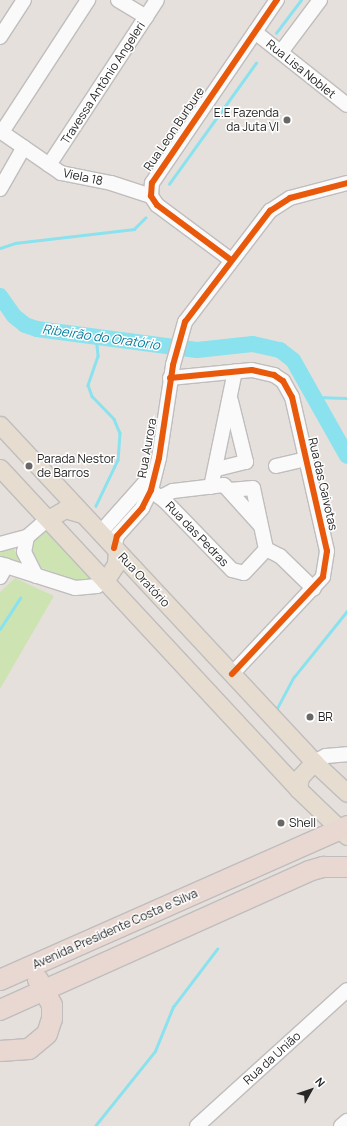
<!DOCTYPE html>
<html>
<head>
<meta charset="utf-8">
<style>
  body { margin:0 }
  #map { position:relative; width:347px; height:1126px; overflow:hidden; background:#e6e0dc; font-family:Manrope,sans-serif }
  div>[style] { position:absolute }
  .green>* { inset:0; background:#cde3b2 }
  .stream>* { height:2.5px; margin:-1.25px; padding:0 1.25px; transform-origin:1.25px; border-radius:1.25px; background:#8ae2ee }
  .river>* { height:16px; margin:-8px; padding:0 8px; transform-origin:8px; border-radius:8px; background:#8ae2ee }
  .roads { filter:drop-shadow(1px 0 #bfbdbe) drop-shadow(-1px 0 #bfbdbe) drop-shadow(0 1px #bfbdbe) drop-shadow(0 -1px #bfbdbe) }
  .minor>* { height:14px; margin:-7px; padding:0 7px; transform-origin:7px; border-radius:7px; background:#fbfafa }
  .major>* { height:17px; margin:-8.5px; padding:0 8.5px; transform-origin:8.5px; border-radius:8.5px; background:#e6ddd0 }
  .highway>* { height:20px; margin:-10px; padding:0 10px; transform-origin:10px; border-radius:10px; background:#e8d8d1 }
  .cycleway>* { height:6px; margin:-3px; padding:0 3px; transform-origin:3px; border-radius:3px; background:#e8590c }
  .dots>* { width:11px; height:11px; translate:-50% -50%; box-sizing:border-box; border:2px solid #fff; border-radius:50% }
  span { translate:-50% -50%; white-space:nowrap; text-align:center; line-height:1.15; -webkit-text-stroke:3px #fff; paint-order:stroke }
  .street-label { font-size:12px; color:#272727 }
  .poi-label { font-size:12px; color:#272727 }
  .right { translate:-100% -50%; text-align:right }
  .left { translate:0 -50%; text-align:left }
  .water-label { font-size:13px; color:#057e9d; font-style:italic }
  .north { position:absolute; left:291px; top:1070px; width:40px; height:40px; -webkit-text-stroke:3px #fff; paint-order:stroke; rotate:50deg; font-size:11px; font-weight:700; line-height:16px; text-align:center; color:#272727 }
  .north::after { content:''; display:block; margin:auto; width:14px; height:18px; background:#272727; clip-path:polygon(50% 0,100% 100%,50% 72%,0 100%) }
</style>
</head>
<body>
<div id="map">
  <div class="green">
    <i style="clip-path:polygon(44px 532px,50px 532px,93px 576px,91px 579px,75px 580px,39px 567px,30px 557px,32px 546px,38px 536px)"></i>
    <i style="clip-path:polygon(14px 549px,20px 559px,18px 562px,0 558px,0 550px)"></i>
    <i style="clip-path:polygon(15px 578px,54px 596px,0 689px,0 592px)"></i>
  </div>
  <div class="stream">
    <i style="left:276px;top:33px;width:41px;rotate:-52.9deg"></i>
    <i style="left:169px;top:184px;width:149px;rotate:-54.3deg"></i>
    <i style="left:0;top:248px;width:16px;rotate:-18deg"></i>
    <i style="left:15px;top:243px;width:120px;rotate:-6.7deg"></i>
    <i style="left:134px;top:229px;width:16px;rotate:-45deg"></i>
    <i style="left:96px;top:336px;width:20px;rotate:84deg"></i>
    <i style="left:98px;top:356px;width:31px;rotate:109deg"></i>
    <i style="left:88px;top:385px;width:12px;rotate:70deg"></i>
    <i style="left:92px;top:396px;width:32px;rotate:46deg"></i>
    <i style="left:114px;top:419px;width:15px;rotate:67deg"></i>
    <i style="left:120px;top:433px;width:27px;rotate:94deg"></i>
    <i style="left:118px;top:460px;width:51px;rotate:115.6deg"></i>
    <i style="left:315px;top:397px;width:32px;rotate:2deg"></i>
    <i style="left:0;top:629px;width:37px;rotate:-57deg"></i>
    <i style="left:275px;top:712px;width:40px;rotate:-62deg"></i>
    <i style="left:294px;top:677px;width:85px;rotate:-51.2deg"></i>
    <i style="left:95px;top:1126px;width:96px;rotate:-51.3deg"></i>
    <i style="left:155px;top:1051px;width:48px;rotate:-67.8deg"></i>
    <i style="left:173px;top:1007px;width:73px;rotate:-52.8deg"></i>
  </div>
  <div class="river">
    <i style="left:0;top:296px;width:24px;rotate:55deg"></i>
    <i style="left:14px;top:316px;width:14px;rotate:39deg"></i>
    <i style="left:25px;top:325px;width:13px;rotate:18deg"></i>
    <i style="left:37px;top:329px;width:161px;rotate:7.5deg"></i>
    <i style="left:197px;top:350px;width:56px;rotate:-6.1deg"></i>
    <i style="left:253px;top:344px;width:28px;rotate:13deg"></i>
    <i style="left:280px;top:350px;width:16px;rotate:38deg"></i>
    <i style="left:293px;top:360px;width:110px;rotate:60.6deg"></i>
  </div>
  <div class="roads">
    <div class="minor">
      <i style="left:118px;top:0;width:33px;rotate:31deg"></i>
      <i style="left:255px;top:32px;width:117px;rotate:38.4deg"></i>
      <i style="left:0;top:37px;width:44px;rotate:-57deg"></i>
      <i style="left:281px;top:52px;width:65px;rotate:-53.1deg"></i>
      <i style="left:0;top:131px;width:74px;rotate:34.5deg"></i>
      <i style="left:61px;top:173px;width:51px;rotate:11.3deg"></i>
      <i style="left:111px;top:183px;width:42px;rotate:18deg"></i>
      <i style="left:2px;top:132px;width:158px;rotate:-56.9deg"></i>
      <i style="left:49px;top:165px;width:197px;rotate:-56.8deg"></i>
      <i style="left:0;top:189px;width:48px;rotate:-60.3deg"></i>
      <i style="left:231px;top:260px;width:92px;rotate:-143.4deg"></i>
      <i style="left:157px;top:205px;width:11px;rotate:-124deg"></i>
      <i style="left:151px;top:196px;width:13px;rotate:-86deg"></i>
      <i style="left:152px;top:183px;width:222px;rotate:-55.7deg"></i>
      <i style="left:170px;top:378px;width:82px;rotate:-5.6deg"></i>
      <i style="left:252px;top:370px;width:23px;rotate:13deg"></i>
      <i style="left:274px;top:375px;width:11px;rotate:34deg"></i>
      <i style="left:283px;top:381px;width:18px;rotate:61deg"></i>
      <i style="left:292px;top:397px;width:158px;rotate:77.2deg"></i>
      <i style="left:327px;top:551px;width:26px;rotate:99deg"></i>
      <i style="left:323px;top:577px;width:133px;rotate:133.2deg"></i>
      <i style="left:276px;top:466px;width:31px;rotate:-13deg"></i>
      <i style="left:217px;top:469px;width:30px;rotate:-14deg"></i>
      <i style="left:246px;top:462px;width:63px;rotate:-103.8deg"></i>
      <i style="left:143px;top:485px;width:27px;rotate:36deg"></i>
      <i style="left:165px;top:501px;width:96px;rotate:45.8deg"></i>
      <i style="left:232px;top:570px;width:12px;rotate:14deg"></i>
      <i style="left:244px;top:573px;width:33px;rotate:-47deg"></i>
      <i style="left:266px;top:549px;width:62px;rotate:-102deg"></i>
      <i style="left:253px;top:488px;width:23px;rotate:175deg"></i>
      <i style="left:211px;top:487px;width:118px;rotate:-78.3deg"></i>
      <i style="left:161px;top:497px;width:13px;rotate:-27deg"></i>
      <i style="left:173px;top:491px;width:51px;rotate:-6.7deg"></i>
      <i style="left:224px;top:485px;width:54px;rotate:48deg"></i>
      <i style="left:100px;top:533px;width:74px;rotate:-48.3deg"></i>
      <i style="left:27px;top:537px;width:15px;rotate:101deg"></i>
      <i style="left:24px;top:552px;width:27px;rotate:63deg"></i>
      <i style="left:0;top:544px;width:28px;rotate:-15deg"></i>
      <i style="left:27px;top:537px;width:28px;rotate:-41deg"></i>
      <i style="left:114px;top:548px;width:12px;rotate:-76deg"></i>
      <i style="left:117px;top:536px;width:38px;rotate:-48deg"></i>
      <i style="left:142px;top:508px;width:20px;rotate:-63deg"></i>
      <i style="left:151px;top:490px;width:33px;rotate:-76deg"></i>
      <i style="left:159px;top:458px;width:94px;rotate:-81.4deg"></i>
      <i style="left:173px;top:365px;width:45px;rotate:-74.4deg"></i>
      <i style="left:185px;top:322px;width:140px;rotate:-52.6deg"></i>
      <i style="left:270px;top:211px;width:24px;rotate:-33deg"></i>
      <i style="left:290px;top:198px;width:59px;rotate:-14.7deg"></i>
      <i style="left:266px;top:549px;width:16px;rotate:27deg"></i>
      <i style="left:280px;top:556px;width:47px;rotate:44.1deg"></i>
      <i style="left:0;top:564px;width:79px;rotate:17.7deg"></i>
      <i style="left:75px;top:588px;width:22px;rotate:-5deg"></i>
      <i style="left:97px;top:586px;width:9px;rotate:-32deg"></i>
      <i style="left:0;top:577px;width:13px;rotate:-61deg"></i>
      <i style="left:314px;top:762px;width:13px;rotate:-27deg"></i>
      <i style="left:326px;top:756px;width:21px;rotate:-5deg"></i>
      <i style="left:197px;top:1126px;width:202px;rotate:-42.2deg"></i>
      <i style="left:341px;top:1126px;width:8px;rotate:-40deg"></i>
    </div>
    <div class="major">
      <i style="left:0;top:425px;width:461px;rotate:47deg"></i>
      <i style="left:314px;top:762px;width:45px;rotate:43.2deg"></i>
      <i style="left:0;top:468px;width:438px;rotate:47.1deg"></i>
      <i style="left:298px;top:789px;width:68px;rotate:43.8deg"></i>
      <i style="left:48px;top:519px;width:20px;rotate:-30deg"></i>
      <i style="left:65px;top:509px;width:18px;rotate:16deg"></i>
      <i style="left:105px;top:581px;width:20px;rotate:-57deg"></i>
      <i style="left:116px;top:564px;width:13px;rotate:-86deg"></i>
      <i style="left:298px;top:789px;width:12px;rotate:-81deg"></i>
      <i style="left:300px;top:777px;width:21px;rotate:-47deg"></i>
    </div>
    <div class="highway">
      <i style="left:0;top:980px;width:380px;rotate:-23.9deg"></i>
      <i style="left:0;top:1010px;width:339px;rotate:-24.2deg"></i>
      <i style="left:309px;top:871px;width:15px;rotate:-16deg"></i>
      <i style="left:323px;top:867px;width:24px"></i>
      <i style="left:0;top:1051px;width:29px;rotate:-4deg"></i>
      <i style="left:29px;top:1049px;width:23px;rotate:-40deg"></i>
      <i style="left:47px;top:1034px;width:16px;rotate:-72deg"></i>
      <i style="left:52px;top:1019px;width:14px;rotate:-90deg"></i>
      <i style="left:52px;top:1005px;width:29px;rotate:-119deg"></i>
    </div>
  </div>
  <div class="cycleway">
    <i style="left:231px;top:260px;width:92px;rotate:-143.4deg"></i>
    <i style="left:157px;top:205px;width:11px;rotate:-124deg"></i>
    <i style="left:151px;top:196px;width:13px;rotate:-86deg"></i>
    <i style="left:152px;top:183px;width:222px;rotate:-55.7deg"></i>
    <i style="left:170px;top:378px;width:82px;rotate:-5.6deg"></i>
    <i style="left:252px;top:370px;width:23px;rotate:13deg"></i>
    <i style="left:274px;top:375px;width:11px;rotate:34deg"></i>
    <i style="left:283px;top:381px;width:18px;rotate:61deg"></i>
    <i style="left:292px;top:397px;width:158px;rotate:77.2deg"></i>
    <i style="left:327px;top:551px;width:26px;rotate:99deg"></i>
    <i style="left:323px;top:577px;width:133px;rotate:133.2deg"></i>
    <i style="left:114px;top:548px;width:12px;rotate:-76deg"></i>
    <i style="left:117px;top:536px;width:38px;rotate:-48deg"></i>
    <i style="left:142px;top:508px;width:20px;rotate:-63deg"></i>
    <i style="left:151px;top:490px;width:33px;rotate:-76deg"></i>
    <i style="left:159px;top:458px;width:94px;rotate:-81.4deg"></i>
    <i style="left:173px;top:365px;width:45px;rotate:-74.4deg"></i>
    <i style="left:185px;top:322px;width:140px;rotate:-52.6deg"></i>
    <i style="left:270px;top:211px;width:24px;rotate:-33deg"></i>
    <i style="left:290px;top:198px;width:59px;rotate:-14.7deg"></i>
  </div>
  <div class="dots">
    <i style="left:287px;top:120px;background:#6a6866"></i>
    <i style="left:29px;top:466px;background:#6a6866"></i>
    <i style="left:310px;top:717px;background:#6a6866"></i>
    <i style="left:281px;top:823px;background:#6a6866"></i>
  </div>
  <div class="street-label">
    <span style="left:301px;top:69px;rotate:39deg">Rua Lisa Noblet</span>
    <span style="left:103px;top:83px;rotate:-57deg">Travessa Antônio Angeleri</span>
    <span style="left:174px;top:129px;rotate:-56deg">Rua Leon Burbure</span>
    <span style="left:83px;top:177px;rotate:12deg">Viela 18</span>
    <span style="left:147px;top:448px;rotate:-80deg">Rua Aurora</span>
    <span style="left:323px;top:484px;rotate:77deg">Rua das Gaivotas</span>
    <span style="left:197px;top:534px;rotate:46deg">Rua das Pedras</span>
    <span style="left:144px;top:580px;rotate:47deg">Rua Oratório</span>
    <span style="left:115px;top:929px;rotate:-24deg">Avenida Presidente Costa e Silva</span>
    <span style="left:272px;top:1058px;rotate:-42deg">Rua da União</span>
  </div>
  <div class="poi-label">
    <span class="right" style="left:279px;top:120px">E.E Fazenda<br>da Juta VI</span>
    <span class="left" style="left:37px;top:466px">Parada Nestor<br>de Barros</span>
    <span class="left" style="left:318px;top:717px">BR</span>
    <span class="left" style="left:289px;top:823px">Shell</span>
  </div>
  <div class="water-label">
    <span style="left:101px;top:337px;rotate:8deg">Ribeirão do Oratório</span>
  </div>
  <div class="north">N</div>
</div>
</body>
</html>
